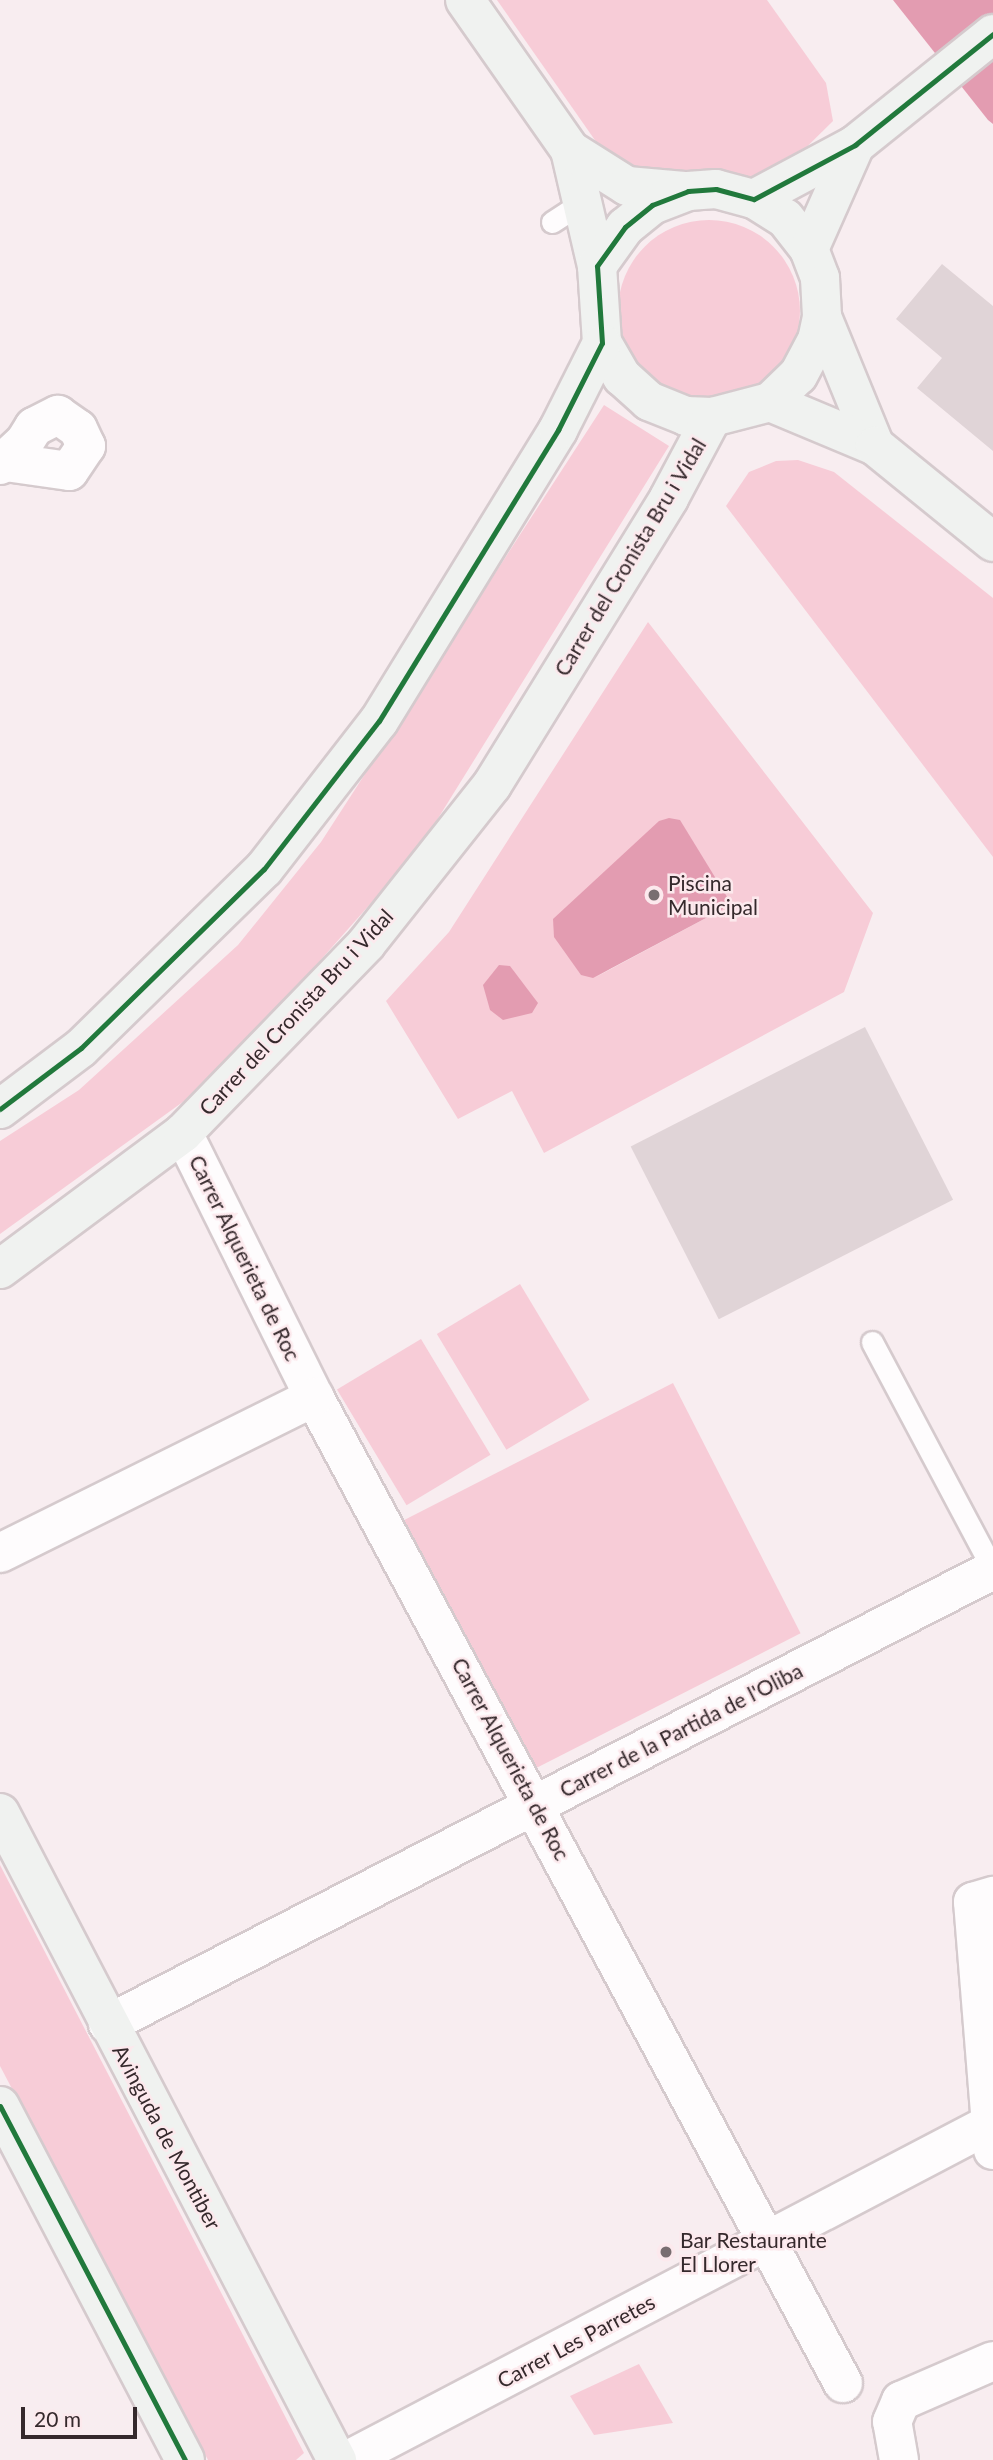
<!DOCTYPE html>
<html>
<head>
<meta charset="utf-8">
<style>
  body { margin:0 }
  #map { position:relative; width:993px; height:2460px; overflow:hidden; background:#f8edf0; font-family:Lato,sans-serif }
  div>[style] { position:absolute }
  .green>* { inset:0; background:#f7ccd7; transform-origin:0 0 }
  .round { border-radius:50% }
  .water>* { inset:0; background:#e39cb1 }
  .building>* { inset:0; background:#e0d4d7; transform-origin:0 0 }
  .roads { filter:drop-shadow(2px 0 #d5cacd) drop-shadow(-2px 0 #d5cacd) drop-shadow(0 2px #d5cacd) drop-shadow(0 -2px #d5cacd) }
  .lane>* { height:21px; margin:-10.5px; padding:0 10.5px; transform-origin:10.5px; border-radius:10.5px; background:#fefcfd }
  .street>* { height:38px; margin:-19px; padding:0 19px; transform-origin:19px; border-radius:19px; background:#fefcfd }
  .secondary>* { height:38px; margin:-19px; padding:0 19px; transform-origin:19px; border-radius:19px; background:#f0f2f0 }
  .bus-1>* { height:5px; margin:-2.5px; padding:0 2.5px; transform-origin:2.5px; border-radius:2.5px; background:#21793c }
  .dots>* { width:19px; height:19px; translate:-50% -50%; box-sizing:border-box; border:4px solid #fce9ed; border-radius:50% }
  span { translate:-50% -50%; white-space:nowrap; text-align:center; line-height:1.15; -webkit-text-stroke:5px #fce9ed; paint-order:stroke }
  .street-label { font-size:21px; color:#35292c }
  .poi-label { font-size:21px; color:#35292c }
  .left { translate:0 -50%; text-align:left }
  .scale { position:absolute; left:21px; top:2407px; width:116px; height:32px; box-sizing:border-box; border:4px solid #35292c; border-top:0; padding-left:9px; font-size:21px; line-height:24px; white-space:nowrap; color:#35292c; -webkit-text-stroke:5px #fce9ed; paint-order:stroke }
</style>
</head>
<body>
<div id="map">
  <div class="green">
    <i style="clip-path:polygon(497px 0,767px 0,826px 83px,833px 121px,754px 199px,627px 186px)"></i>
    <i class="round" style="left:618px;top:220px;width:182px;height:182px"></i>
    <i style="clip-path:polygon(604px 405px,669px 446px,419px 849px,216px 1078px,0 1234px,0 1141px,79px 1090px,238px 945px,321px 842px)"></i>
    <i style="clip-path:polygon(798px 460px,834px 472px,993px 598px,993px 857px,726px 506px,749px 472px,776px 461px)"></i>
    <i style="clip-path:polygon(evenodd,648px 622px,873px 913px,844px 992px,544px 1153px,512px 1091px,458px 1119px,386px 1001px,449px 932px,648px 622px,729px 900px,723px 909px,594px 978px,729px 900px)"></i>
    <i style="left:520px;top:1284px;width:135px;height:97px;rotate:59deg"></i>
    <i style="left:421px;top:1339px;width:135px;height:98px;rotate:59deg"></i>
    <i style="left:673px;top:1383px;width:281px;height:306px;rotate:63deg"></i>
    <i style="clip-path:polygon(0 1865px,304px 2453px,296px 2460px,208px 2460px,0 2066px)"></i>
    <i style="clip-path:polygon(639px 2364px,673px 2423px,594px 2435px,570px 2396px)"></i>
  </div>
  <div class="water">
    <i style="clip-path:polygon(893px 0,993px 0,993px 124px,988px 120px)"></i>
    <i style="clip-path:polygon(669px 818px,680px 820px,729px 900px,723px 909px,593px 978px,581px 975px,554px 937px,553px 919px,659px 821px)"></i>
    <i style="clip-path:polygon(499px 965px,510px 966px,538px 1003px,532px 1013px,503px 1020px,490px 1010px,483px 985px)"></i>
  </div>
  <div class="building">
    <i style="clip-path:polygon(942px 264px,993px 306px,993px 451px,917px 388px,942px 358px,896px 319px)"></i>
    <i style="left:865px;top:1027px;width:194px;height:263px;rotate:63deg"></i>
  </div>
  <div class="roads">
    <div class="lane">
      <i style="left:552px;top:222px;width:37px;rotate:-33deg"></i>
      <i style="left:872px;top:1342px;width:258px;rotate:62deg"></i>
    </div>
    <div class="street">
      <i style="left:0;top:465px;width:33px;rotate:-43deg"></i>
      <i style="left:24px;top:443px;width:19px;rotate:-58deg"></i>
      <i style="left:34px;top:427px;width:27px;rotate:-27deg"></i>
      <i style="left:58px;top:415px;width:24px;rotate:35deg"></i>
      <i style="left:78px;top:429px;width:19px;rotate:65deg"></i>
      <i style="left:86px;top:446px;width:30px;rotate:124deg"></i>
      <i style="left:69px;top:471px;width:64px;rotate:-171.9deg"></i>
      <i style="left:183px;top:1133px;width:295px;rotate:63.6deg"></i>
      <i style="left:314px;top:1397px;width:1119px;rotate:61.79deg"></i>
      <i style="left:0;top:1553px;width:351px;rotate:-26.4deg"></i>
      <i style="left:108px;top:2024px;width:995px;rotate:-27.16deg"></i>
      <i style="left:993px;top:2150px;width:249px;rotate:-94.6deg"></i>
      <i style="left:973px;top:1902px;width:21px;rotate:-17deg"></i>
      <i style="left:348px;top:2460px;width:725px;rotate:-27.63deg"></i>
      <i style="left:899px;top:2460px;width:39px;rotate:-100deg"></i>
      <i style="left:892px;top:2422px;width:23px;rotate:-67deg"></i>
      <i style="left:901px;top:2401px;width:100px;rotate:-23.5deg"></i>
    </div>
    <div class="secondary">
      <i style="left:465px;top:0;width:183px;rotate:55deg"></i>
      <i style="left:570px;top:150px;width:119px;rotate:76.9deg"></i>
      <i style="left:570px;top:150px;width:67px;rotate:32.3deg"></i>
      <i style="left:627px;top:186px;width:57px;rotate:5deg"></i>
      <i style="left:716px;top:189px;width:39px;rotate:15deg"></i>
      <i style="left:754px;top:199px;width:36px;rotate:32deg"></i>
      <i style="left:785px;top:218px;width:39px;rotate:52deg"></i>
      <i style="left:809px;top:249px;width:31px;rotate:69deg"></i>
      <i style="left:820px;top:278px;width:39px;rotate:87deg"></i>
      <i style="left:822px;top:317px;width:24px;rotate:102deg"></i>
      <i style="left:817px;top:340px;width:40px;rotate:118deg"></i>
      <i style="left:798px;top:375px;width:39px;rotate:136deg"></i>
      <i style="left:770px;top:402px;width:60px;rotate:165.5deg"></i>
      <i style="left:712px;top:417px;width:26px;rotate:-178deg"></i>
      <i style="left:686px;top:416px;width:40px;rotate:-158deg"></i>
      <i style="left:649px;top:401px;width:36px;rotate:-138deg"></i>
      <i style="left:622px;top:377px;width:39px;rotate:-120deg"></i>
      <i style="left:602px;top:343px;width:77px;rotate:-93.7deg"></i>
      <i style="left:597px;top:266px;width:48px;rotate:-54.3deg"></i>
      <i style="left:625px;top:227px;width:35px;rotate:-39deg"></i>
      <i style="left:652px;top:205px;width:39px;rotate:-21deg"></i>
      <i style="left:688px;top:191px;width:28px;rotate:-4deg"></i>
      <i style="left:754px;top:199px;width:115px;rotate:-28.1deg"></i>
      <i style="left:855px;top:145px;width:177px;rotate:-38.8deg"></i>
      <i style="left:809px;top:249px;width:114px;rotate:-66.1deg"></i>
      <i style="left:822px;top:317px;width:139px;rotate:67.7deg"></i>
      <i style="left:770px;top:402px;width:114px;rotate:22.7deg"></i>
      <i style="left:875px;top:446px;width:152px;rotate:39.1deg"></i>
      <i style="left:0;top:1109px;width:101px;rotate:-37deg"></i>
      <i style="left:81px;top:1048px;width:256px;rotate:-44.4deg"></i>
      <i style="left:264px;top:869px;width:187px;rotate:-52.2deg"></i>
      <i style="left:379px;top:721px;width:342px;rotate:-58.4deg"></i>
      <i style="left:558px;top:430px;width:97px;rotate:-63.2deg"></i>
      <i style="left:0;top:1269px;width:228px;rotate:-36.6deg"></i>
      <i style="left:183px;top:1133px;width:263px;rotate:-45.9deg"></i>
      <i style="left:366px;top:944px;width:203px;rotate:-51.6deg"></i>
      <i style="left:492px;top:785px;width:337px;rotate:-58.3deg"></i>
      <i style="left:669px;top:498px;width:92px;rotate:-62deg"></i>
      <i style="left:0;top:1813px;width:730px;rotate:62.49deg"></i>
      <i style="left:0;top:2106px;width:399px;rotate:62.4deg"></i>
    </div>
  </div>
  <div class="bus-1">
    <i style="left:0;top:1109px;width:101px;rotate:-37deg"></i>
    <i style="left:81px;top:1048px;width:256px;rotate:-44.4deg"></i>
    <i style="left:264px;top:869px;width:187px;rotate:-52.2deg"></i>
    <i style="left:379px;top:721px;width:342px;rotate:-58.4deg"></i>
    <i style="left:558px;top:430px;width:97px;rotate:-63.2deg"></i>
    <i style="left:602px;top:343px;width:77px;rotate:-93.7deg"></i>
    <i style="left:597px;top:266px;width:48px;rotate:-54.3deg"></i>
    <i style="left:625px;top:227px;width:35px;rotate:-39deg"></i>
    <i style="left:652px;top:205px;width:39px;rotate:-21deg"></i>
    <i style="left:688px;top:191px;width:28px;rotate:-4deg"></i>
    <i style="left:716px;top:189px;width:39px;rotate:15deg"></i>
    <i style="left:754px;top:199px;width:115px;rotate:-28.1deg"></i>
    <i style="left:855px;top:145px;width:177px;rotate:-38.8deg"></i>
    <i style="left:0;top:2106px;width:399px;rotate:62.4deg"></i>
  </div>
  <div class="dots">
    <i style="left:654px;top:895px;background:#796e71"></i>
    <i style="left:666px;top:2252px;background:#796e71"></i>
  </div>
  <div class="street-label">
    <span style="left:630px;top:557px;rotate:-59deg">Carrer del Cronista Bru i Vidal</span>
    <span style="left:296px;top:1012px;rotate:-47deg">Carrer del Cronista Bru i Vidal</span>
    <span style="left:245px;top:1258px;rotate:64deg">Carrer Alquerieta de Roc</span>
    <span style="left:681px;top:1730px;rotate:-27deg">Carrer de la Partida de l'Oliba</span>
    <span style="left:511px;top:1759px;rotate:62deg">Carrer Alquerieta de Roc</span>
    <span style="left:167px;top:2137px;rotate:62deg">Avinguda de Montiber</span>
    <span style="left:576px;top:2341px;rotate:-28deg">Carrer Les Parretes</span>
  </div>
  <div class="poi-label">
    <span class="left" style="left:668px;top:895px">Piscina<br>Municipal</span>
    <span class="left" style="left:680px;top:2252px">Bar Restaurante<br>El Llorer</span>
  </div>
  <div class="scale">20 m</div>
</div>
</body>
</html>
